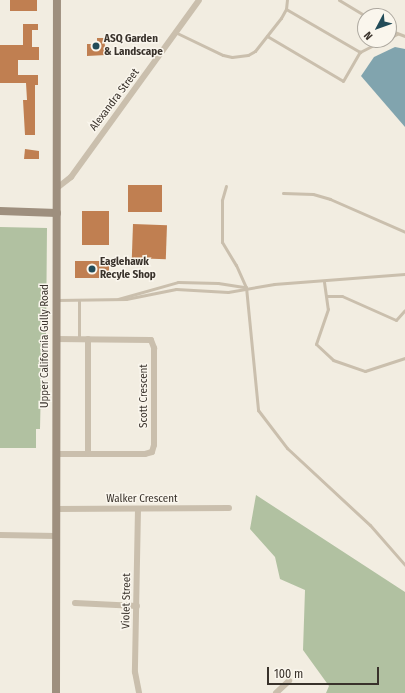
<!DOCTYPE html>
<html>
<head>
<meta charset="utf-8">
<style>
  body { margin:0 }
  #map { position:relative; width:405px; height:693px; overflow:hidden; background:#f2ede1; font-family:"Fira Sans Condensed",sans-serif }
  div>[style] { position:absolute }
  .green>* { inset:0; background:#b1c1a1 }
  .water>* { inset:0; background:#81a4ae }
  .building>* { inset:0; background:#c07f51; transform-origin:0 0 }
  .lane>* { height:3px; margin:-1.5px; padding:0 1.5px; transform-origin:1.5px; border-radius:1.5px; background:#cabfad }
  .street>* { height:6px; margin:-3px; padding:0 3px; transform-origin:3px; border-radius:3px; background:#cabfad }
  .secondary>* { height:8px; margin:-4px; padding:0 4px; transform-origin:4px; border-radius:4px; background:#9e8f7e }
  .dots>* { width:11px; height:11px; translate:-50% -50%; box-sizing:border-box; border:2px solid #faf6ed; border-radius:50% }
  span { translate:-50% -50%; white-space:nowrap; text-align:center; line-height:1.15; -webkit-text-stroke:3px #faf6ed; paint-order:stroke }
  .poi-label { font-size:11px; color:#39322b; font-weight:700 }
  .left { translate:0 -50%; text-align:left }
  .street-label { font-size:11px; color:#39322b }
  .north { position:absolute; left:357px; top:8px; width:40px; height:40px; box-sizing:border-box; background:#faf6ed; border:1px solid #ada89f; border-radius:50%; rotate:229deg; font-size:11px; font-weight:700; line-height:16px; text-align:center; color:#39322b }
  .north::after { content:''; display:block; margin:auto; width:14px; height:18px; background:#224c59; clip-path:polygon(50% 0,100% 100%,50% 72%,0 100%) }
  .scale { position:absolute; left:267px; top:667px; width:112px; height:18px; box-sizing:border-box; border:2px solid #39322b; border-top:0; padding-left:5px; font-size:12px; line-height:14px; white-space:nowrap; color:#39322b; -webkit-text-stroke:3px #faf6ed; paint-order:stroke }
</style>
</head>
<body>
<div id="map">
  <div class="green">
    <i style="clip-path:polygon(0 227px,47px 228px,46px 339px,42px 339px,40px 429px,36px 429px,36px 448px,0 448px)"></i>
    <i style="clip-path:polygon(256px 495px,405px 592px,405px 693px,326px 693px,329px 686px,303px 650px,305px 590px,280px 579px,275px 557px,250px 529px)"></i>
  </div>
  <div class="water">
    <i style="clip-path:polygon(395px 47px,405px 49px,405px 127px,361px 76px,374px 57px)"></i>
  </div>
  <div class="building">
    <i style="left:10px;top:0;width:27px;height:11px"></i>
    <i style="clip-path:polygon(23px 24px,38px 24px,38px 30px,32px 30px,32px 47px,39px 47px,39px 60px,18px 60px,18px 75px,38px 75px,38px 85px,35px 85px,35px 135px,25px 135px,23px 100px,27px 100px,26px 83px,0 83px,0 45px,23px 45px)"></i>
    <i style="clip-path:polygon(97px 38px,104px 38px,106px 55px,87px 56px,87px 44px,97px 44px)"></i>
    <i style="clip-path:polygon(25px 149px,39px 151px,39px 159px,24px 159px)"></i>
    <i style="left:128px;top:185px;width:34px;height:27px"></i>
    <i style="left:82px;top:211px;width:27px;height:34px"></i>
    <i style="left:133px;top:224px;width:34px;height:34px;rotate:2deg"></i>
    <i style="left:75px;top:261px;width:34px;height:17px"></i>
  </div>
  <div class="lane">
    <i style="left:339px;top:0;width:31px;rotate:31deg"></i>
    <i style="left:286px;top:9px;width:86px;rotate:30.2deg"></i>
    <i style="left:360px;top:52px;width:27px;rotate:-27deg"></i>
    <i style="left:389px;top:30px;width:17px;rotate:21deg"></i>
    <i style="left:177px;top:33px;width:51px;rotate:25.6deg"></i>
    <i style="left:223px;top:55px;width:9px;rotate:13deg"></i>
    <i style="left:232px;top:57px;width:16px;rotate:-7deg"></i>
    <i style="left:248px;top:55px;width:8px;rotate:-30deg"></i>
    <i style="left:255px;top:51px;width:42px;rotate:-51.8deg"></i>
    <i style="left:281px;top:18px;width:10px;rotate:-61deg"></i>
    <i style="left:286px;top:9px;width:9px;rotate:-84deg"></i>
    <i style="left:267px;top:36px;width:88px;rotate:30.6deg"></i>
    <i style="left:343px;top:81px;width:34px;rotate:-60deg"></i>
    <i style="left:389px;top:38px;width:9px;rotate:-27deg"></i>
    <i style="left:226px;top:186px;width:15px;rotate:106deg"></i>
    <i style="left:222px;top:200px;width:42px;rotate:90deg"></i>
    <i style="left:222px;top:242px;width:27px;rotate:59deg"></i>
    <i style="left:236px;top:265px;width:24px;rotate:66deg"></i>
    <i style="left:246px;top:287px;width:124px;rotate:84.4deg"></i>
    <i style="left:258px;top:410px;width:48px;rotate:52.7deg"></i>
    <i style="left:287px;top:448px;width:113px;rotate:42.9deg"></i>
    <i style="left:370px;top:525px;width:53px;rotate:48.8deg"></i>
    <i style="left:283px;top:193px;width:30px;rotate:2deg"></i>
    <i style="left:313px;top:194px;width:18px;rotate:16deg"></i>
    <i style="left:330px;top:199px;width:82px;rotate:23.7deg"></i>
    <i style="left:324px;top:282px;width:27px;rotate:82deg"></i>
    <i style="left:328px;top:309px;width:37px;rotate:109deg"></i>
    <i style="left:316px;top:344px;width:23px;rotate:43deg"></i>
    <i style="left:333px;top:360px;width:34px;rotate:19deg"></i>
    <i style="left:365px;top:371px;width:42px;rotate:-18deg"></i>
    <i style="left:327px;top:296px;width:15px"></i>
    <i style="left:342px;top:296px;width:59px;rotate:24deg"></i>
    <i style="left:396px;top:320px;width:13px;rotate:-48deg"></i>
    <i style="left:118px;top:299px;width:62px;rotate:-15.8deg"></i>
    <i style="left:178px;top:282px;width:40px;rotate:1.4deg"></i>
    <i style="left:218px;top:283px;width:26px;rotate:9deg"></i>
    <i style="left:57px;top:300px;width:69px;rotate:-0.8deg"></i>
    <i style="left:126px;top:299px;width:51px;rotate:-11.3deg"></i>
    <i style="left:176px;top:289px;width:52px;rotate:3.3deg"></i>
    <i style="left:228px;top:292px;width:47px;rotate:-9.9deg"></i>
    <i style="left:274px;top:284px;width:131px;rotate:-4.4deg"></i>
    <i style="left:79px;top:339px;width:38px;rotate:-90deg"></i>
  </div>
  <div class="street">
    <i style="left:57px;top:188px;width:18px;rotate:-38deg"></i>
    <i style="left:71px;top:177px;width:218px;rotate:-54.1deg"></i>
    <i style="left:56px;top:339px;width:95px;rotate:0.6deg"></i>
    <i style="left:151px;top:340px;width:9px;rotate:69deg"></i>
    <i style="left:154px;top:348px;width:97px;rotate:90deg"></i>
    <i style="left:154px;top:445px;width:7px;rotate:106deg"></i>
    <i style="left:152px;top:452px;width:7px;rotate:164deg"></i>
    <i style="left:145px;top:454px;width:89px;rotate:180deg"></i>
    <i style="left:88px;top:454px;width:115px;rotate:-90deg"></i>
    <i style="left:56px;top:509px;width:173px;rotate:-0.3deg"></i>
    <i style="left:138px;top:509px;width:163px;rotate:91.1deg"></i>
    <i style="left:135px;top:672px;width:21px;rotate:79deg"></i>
    <i style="left:0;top:535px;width:56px;rotate:1deg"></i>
    <i style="left:75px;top:603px;width:62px;rotate:2.8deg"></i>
    <i style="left:276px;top:693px;width:18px;rotate:-43deg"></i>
  </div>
  <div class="secondary">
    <i style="left:0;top:211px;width:57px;rotate:2deg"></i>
    <i style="left:56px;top:693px;width:693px;rotate:-89.92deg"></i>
  </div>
  <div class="dots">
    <i style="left:96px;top:46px;background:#224c59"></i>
    <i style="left:92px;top:269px;background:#224c59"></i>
  </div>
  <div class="poi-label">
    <span class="left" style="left:104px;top:46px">ASQ Garden<br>&amp; Landscape</span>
    <span class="left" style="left:100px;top:269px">Eaglehawk<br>Recyle Shop</span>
  </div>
  <div class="street-label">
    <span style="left:115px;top:100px;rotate:-53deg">Alexandra Street</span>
    <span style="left:45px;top:346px;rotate:-90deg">Upper California Gully Road</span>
    <span style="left:144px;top:396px;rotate:-90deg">Scott Crescent</span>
    <span style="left:142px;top:499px">Walker Crescent</span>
    <span style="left:127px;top:601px;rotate:-89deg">Violet Street</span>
  </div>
  <div class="north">N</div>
  <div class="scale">100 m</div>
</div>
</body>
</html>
